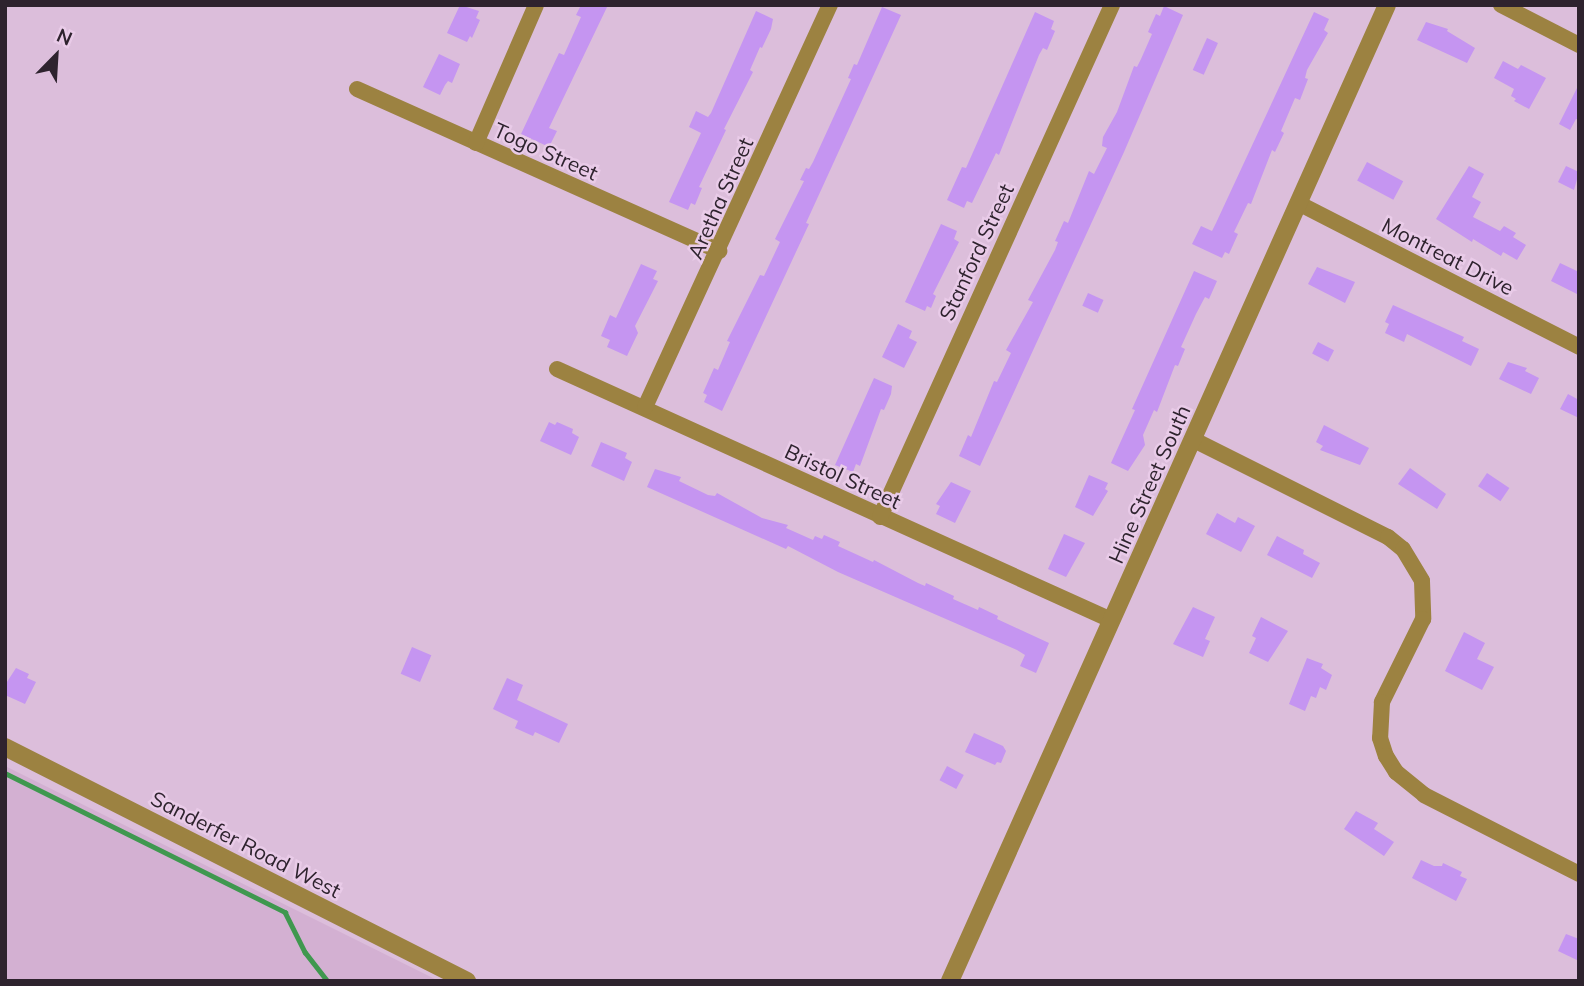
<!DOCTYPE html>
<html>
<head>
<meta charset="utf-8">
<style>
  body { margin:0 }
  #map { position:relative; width:1584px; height:986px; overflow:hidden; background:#dcbedb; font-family:Mulish,sans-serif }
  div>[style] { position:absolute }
  .built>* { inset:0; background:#d3b0d2 }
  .stream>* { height:4.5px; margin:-2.25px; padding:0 2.25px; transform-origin:2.25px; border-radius:2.25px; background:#3f984f }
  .building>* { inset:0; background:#c595f1; transform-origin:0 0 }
  .minor>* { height:16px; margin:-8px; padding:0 8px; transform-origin:8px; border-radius:8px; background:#9c8241 }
  .tertiary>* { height:18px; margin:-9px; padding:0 9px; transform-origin:9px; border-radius:9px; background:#9c8241 }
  span { translate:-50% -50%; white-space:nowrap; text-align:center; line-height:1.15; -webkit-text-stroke:5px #e9cbe8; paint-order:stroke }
  .street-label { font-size:21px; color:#2e232e }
  .frame { position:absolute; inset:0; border:7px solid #2e232e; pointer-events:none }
  .north { position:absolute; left:21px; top:21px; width:70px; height:70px; -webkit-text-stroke:5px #e9cbe8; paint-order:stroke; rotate:24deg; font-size:19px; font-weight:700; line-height:28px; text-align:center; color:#2e232e }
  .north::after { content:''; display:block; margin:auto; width:24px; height:32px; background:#2e232e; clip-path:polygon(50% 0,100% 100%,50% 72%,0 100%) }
</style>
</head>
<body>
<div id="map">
  <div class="built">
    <i style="clip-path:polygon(5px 766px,439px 981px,5px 981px)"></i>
  </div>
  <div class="stream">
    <i style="left:5px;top:773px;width:313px;rotate:26.4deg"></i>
    <i style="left:285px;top:912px;width:45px;rotate:63.4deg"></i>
    <i style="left:305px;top:952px;width:37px;rotate:52deg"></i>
  </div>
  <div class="building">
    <i style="clip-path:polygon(460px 5px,479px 11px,476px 18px,480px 20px,472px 38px,470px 36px,467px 42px,447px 33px)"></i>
    <i style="clip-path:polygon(581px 5px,608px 5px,549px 128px,557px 131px,549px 147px,521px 134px,559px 53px,564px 55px,581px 17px,576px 15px)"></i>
    <i style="clip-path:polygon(1164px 6px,1183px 15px,1124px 152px,980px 466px,959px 456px,968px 435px,971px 437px,994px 381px,997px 382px,1011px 353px,1006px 350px,1033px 302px,1028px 300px,1055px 250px,1058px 242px,1055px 241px,1064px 221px,1068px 223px,1089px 171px,1094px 174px,1107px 148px,1102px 146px,1103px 137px,1117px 112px,1134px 66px,1137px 67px,1141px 59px,1152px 34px,1148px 32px,1156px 14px,1160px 16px)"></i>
    <i style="clip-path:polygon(882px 7px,901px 15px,806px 223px,809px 224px,722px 411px,704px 402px,707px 395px,703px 393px,714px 368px,718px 370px,730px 342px,727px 341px,760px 275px,764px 276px,780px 242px,775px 239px,804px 181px,800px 180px,806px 168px,809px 169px,813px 162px,851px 79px,848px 78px,854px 64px,857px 65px)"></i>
    <i style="clip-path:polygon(756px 11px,773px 19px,771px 29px,762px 48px,760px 47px,750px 70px,753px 72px,724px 129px,726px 130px,699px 187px,702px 188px,695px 205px,691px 203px,688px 210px,669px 202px,701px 133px,689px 127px,696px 111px,708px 117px,711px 113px)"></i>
    <i style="clip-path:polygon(1035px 12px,1054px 21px,1051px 29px,1055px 31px,1047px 50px,1043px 48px,1039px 55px,999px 155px,996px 153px,972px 203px,967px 201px,964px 208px,947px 200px,962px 167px,966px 168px)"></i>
    <i style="clip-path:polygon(1314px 12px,1329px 19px,1324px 30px,1328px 33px,1307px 70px,1305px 78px,1308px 79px,1300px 100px,1295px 98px,1281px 131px,1284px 133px,1275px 152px,1272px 150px,1251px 204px,1248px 203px,1234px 232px,1238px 234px,1229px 254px,1225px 252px,1222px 258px,1192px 244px,1201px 226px,1212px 231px,1216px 223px)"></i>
    <i style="clip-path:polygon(1426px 22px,1448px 29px,1447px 31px,1475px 48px,1467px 63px,1417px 40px)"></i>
    <i style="left:1207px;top:38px;width:12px;height:35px;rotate:24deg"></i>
    <i style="clip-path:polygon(439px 54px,460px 64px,452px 83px,448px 81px,445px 85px,440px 95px,423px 87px)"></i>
    <i style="clip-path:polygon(1503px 61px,1518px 69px,1521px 65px,1546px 78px,1529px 109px,1514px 101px,1516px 99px,1511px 96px,1514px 89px,1494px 78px)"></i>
    <i style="clip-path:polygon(1579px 84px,1579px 120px,1576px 119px,1570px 130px,1559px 124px)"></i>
    <i style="left:1367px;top:162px;width:41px;height:21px;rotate:28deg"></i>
    <i style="clip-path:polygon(1469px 166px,1484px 174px,1472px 197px,1481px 202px,1473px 217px,1500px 231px,1504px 226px,1516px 233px,1513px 237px,1526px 245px,1517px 260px,1503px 252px,1501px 256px,1473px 239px,1472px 242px,1436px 219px)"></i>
    <i style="clip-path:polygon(1566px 166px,1579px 172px,1574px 190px,1558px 182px)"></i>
    <i style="clip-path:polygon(941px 224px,957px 231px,954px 239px,959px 242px,933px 294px,936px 296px,931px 308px,927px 306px,925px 311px,905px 302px)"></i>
    <i style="clip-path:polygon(1560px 263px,1579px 272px,1579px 295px,1551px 281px)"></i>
    <i style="clip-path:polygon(641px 264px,657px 271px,653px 279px,658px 281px,635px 326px,638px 333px,627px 356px,607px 347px,610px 340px,601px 336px,610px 315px,616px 318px)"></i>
    <i style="clip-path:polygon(1317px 267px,1355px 282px,1345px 303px,1308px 284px)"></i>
    <i style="clip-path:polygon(1194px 271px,1217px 281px,1209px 299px,1205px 297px,1196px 314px,1181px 347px,1185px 349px,1178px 366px,1175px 365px,1157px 412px,1154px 410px,1143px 435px,1145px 445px,1128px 471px,1111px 463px,1135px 410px,1132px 409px)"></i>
    <i style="left:1088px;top:293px;width:17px;height:14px;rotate:24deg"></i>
    <i style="clip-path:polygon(1393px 305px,1464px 337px,1462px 341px,1479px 349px,1471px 366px,1407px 334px,1404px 342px,1385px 333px,1389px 324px,1385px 322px)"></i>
    <i style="clip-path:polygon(898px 324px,912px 331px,909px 338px,917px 342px,904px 368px,882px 357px)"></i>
    <i style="left:1318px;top:342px;width:18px;height:13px;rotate:27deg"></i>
    <i style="clip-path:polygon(1508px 362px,1527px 368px,1525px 371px,1539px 378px,1531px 394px,1499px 379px)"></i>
    <i style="clip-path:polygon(874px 378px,892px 386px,891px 394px,884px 410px,881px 409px,860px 466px,856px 464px,853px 472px,835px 465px)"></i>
    <i style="clip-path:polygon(1568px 394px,1579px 400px,1579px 418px,1560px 409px)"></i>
    <i style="clip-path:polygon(549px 422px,555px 425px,557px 422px,573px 429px,572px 433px,579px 437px,571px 455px,540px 441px)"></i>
    <i style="clip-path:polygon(1324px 425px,1369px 448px,1360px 465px,1320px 450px,1323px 446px,1316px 442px)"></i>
    <i style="clip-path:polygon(601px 442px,627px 453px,625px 458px,632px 462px,624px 481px,591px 466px)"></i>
    <i style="clip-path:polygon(1410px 468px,1446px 494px,1437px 509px,1398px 484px)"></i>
    <i style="clip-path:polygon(655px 469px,681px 477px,679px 481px,708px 495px,715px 496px,717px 493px,762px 518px,788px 525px,786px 528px,813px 540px,815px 536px,822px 539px,824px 535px,840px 542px,838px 546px,873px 562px,874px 560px,918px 583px,925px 586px,926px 583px,954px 596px,953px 599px,978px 610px,979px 607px,998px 616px,997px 619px,1049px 643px,1036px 673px,1020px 666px,1025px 655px,1017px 650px,838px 572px,788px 546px,786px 549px,647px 487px)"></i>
    <i style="left:1487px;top:473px;width:27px;height:16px;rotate:34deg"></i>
    <i style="clip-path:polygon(1089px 475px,1108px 483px,1105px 489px,1108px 491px,1093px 516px,1075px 507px)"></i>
    <i style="clip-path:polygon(951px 482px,971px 491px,955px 523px,936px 514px,940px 506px,936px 504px)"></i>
    <i style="clip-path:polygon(1217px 513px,1235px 523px,1238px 517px,1255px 526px,1241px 552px,1206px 534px)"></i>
    <i style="clip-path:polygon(1064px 534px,1085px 543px,1066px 577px,1048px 569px)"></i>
    <i style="clip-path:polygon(1277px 536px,1304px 550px,1303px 554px,1320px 563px,1312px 578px,1267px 555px)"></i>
    <i style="clip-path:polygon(1193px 607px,1215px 617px,1205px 639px,1210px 641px,1203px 657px,1173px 644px)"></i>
    <i style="clip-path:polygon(1261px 617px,1288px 631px,1268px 662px,1249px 653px,1256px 638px,1252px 636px)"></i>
    <i style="clip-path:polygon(1464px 632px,1485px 643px,1477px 659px,1494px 667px,1482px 690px,1445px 671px)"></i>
    <i style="left:412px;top:647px;width:21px;height:29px;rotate:23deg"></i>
    <i style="clip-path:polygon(1307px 658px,1323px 664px,1321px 668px,1332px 675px,1326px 690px,1320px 687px,1316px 698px,1311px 696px,1305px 711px,1289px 704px)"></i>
    <i style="clip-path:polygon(16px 668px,29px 674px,27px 678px,36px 682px,25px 704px,5px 695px,5px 685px)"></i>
    <i style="clip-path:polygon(507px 678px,523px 685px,517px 700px,568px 724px,559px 743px,535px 732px,533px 736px,515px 728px,518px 721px,493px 709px)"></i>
    <i style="clip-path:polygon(974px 733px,1003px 746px,1006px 751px,1001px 763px,997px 762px,995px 765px,965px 752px)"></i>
    <i style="left:947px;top:766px;width:19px;height:16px;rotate:28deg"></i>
    <i style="clip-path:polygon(1356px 811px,1378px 823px,1374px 829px,1394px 842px,1384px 856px,1344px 829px)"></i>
    <i style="clip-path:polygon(1421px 860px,1434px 866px,1442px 866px,1443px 863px,1462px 872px,1460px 876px,1467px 879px,1456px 901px,1412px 878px)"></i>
    <i style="clip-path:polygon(1566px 934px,1579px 939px,1579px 961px,1558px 951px)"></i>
  </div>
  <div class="minor">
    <i style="left:1501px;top:5px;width:88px;rotate:27.1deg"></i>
    <i style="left:357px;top:89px;width:397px;rotate:24.1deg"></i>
    <i style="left:476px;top:143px;width:150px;rotate:-66.5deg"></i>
    <i style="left:1298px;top:203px;width:316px;rotate:27.1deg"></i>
    <i style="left:557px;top:369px;width:608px;rotate:24.37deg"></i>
    <i style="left:645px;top:407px;width:443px;rotate:-65.3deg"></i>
    <i style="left:1194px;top:440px;width:217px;rotate:26.6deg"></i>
    <i style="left:1388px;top:537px;width:19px;rotate:39deg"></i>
    <i style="left:1403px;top:549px;width:37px;rotate:59deg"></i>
    <i style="left:1422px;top:581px;width:38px;rotate:88deg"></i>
    <i style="left:1423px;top:619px;width:93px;rotate:116.3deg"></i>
    <i style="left:1382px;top:702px;width:36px;rotate:93deg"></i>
    <i style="left:1380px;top:738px;width:19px;rotate:72deg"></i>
    <i style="left:1386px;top:756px;width:19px;rotate:58deg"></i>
    <i style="left:1396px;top:772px;width:36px;rotate:39deg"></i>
    <i style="left:1424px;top:795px;width:174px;rotate:27deg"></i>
    <i style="left:880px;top:517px;width:562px;rotate:-65.62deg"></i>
  </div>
  <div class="tertiary">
    <i style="left:5px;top:747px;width:518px;rotate:26.86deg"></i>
    <i style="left:950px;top:981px;width:1069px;rotate:-65.88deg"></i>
  </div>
  <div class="street-label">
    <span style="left:546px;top:151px;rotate:24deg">Togo Street</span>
    <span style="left:720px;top:198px;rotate:-66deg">Aretha Street</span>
    <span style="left:976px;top:252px;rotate:-65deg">Stanford Street</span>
    <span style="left:1448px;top:256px;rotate:27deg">Montreat Drive</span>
    <span style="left:843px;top:476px;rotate:25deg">Bristol Street</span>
    <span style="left:1149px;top:484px;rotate:-66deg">Hine Street South</span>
    <span style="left:246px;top:844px;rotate:27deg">Sanderfer Road West</span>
  </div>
  <div class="frame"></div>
  <div class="north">N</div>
</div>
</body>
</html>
